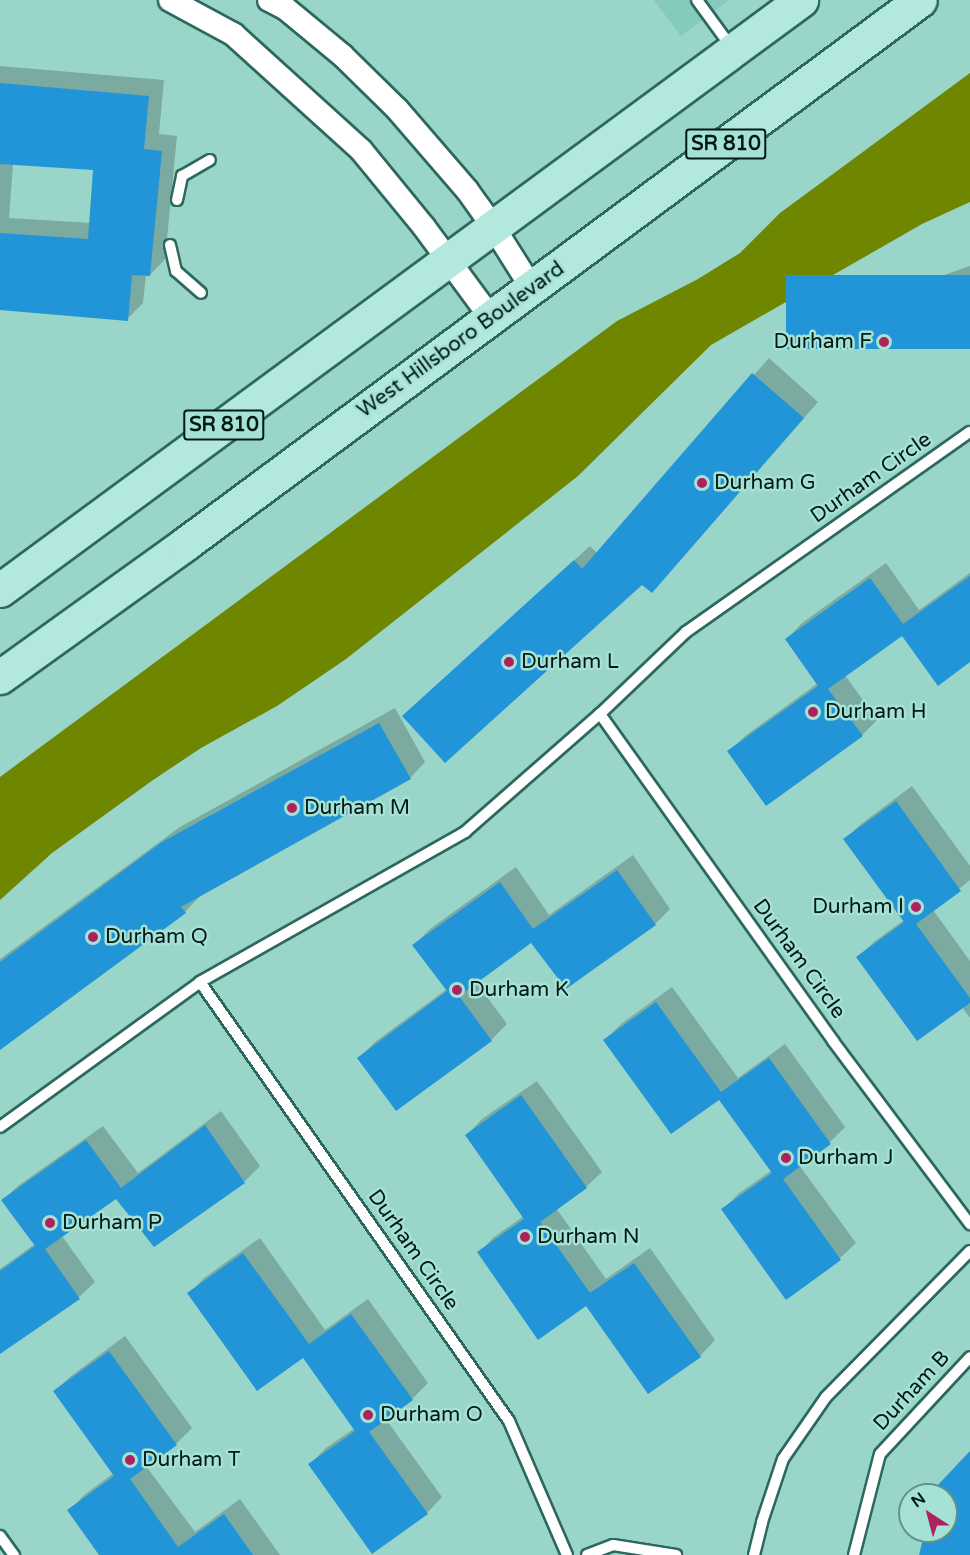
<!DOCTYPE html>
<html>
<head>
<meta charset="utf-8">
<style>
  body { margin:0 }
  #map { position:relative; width:970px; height:1555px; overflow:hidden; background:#99d5c8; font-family:"Varela Round",sans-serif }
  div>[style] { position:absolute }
  .built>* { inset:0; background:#84cabd }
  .water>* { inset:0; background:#6f8600 }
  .shadow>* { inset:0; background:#0003 }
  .building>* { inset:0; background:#2195d8; transform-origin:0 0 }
  .roads { filter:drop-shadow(2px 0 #2d685e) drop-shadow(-2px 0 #2d685e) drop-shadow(0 2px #2d685e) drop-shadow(0 -2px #2d685e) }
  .lane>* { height:10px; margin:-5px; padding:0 5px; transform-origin:5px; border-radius:5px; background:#fff }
  .street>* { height:22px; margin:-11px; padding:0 11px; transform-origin:11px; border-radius:11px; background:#fff }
  .primary>* { height:33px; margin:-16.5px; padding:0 16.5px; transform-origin:16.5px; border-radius:16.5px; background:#b2e8dd }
  .dots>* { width:16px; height:16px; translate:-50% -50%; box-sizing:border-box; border:3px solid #a5e2d5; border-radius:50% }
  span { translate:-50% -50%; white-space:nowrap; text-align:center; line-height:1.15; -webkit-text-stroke:5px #a5e2d5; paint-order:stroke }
  .shield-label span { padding:2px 4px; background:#a5e2d5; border:2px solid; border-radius:4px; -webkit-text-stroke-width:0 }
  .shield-label { font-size:20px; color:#021915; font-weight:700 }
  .street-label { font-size:21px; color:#021915 }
  .poi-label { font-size:21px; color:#021915 }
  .right { translate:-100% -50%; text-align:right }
  .left { translate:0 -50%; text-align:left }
  .north { position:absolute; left:898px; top:1483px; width:60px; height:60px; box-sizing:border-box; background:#a5e2d5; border:2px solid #649288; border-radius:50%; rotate:324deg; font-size:16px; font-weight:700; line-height:24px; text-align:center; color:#021915 }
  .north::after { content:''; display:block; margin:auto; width:21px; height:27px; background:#ad215e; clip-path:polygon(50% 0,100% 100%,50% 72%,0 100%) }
</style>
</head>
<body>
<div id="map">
  <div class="built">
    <i style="clip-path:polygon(654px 0,729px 0,681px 36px)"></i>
  </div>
  <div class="water">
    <i style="clip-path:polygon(970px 73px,970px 202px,922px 224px,711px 345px,578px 476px,346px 659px,277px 706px,201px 748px,153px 780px,52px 853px,0 900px,0 777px,617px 321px,698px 279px,740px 253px,780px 213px)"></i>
  </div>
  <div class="shadow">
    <i style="clip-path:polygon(evenodd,0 66px,164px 80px,159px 134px,177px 136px,165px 259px,150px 275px,146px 274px,143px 303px,127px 319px,0 308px,0 66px,13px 164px,95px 169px,91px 223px,9px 218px,13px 164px)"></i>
    <i style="clip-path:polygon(970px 266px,970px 348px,798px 336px,813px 321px)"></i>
    <i style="clip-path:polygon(769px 358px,818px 402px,652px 591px,641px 583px,420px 701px,590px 546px,597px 553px)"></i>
    <i style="clip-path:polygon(886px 563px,919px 610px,970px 573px,970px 661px,902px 634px,845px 675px,877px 720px,862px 735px,729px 752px,745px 736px,818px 683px,787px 639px,802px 623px)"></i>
    <i style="clip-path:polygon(395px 708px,425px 762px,410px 778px,200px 896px,185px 912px,0 1048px,0 959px,180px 827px)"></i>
    <i style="clip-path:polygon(912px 786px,970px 866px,970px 880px,933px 910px,970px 961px,970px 1018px,962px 1007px,858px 957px,874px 942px,904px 920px,845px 839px,861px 824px)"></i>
    <i style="clip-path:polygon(633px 855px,670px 909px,655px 924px,532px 941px,476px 982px,507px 1024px,491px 1040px,396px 1109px,359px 1058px,375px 1042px,447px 989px,414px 945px,430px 929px,516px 867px,549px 915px)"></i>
    <i style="clip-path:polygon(672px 987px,738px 1078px,785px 1044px,845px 1127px,830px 1142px,799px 1165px,856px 1243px,840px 1258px,786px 1298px,723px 1210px,738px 1194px,772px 1170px,719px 1098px,605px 1040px,621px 1024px)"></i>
    <i style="clip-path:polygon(537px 1081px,602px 1172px,586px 1187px,556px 1208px,606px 1279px,650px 1248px,715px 1340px,700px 1356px,479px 1253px,494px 1237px,524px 1216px,467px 1135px,482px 1119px)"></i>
    <i style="clip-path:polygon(221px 1111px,260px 1166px,244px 1182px,116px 1197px,62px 1236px,95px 1282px,79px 1297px,0 1353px,0 1269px,35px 1244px,3px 1200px,19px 1185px,103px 1126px,138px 1173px)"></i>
    <i style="clip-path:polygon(260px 1238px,325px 1330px,368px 1299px,428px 1383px,412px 1399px,385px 1418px,442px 1497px,427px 1513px,310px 1464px,326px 1448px,355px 1428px,304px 1356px,189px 1294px,204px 1278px)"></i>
    <i style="clip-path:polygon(125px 1336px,192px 1428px,176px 1444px,146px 1466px,195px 1532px,240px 1499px,280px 1555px,101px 1555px,69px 1511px,84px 1495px,114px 1473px,55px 1391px,71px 1376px)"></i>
  </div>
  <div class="building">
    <i style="clip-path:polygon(0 83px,149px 96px,144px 149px,162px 151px,150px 276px,132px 275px,128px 321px,0 310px,0 233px,88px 239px,93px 170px,0 164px)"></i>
    <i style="left:970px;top:275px;width:74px;height:184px;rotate:90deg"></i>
    <i style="clip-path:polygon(752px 373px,804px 418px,652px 593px,642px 585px,445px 763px,402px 716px,574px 560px,582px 569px)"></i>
    <i style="clip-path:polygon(970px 576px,970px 662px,938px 686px,902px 636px,828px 689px,863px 736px,766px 806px,727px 751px,818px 686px,785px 639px,870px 578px,903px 624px)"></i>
    <i style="clip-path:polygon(379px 723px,411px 779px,181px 907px,186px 913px,0 1050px,0 962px,162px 842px)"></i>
    <i style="clip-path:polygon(896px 801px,961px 891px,916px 924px,970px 998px,970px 1003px,917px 1041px,856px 957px,904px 922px,843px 839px)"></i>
    <i style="clip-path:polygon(617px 870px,656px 925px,566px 989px,531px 943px,459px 996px,492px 1041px,396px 1111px,357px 1058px,447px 991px,412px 945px,500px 882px,533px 929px)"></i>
    <i style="clip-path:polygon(656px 1002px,721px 1092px,769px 1058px,831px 1144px,783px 1179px,841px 1260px,786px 1300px,721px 1209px,772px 1173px,719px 1100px,671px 1134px,603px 1040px)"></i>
    <i style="clip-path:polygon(521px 1095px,587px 1188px,540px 1222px,590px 1293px,634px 1263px,701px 1357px,648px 1394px,586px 1306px,538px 1340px,477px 1252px,524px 1219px,465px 1135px)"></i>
    <i style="clip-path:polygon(205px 1125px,245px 1183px,154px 1247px,116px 1199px,45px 1249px,80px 1299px,0 1354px,0 1271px,35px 1246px,1px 1200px,86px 1140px,121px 1188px)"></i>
    <i style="clip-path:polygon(243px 1253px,309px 1344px,351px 1314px,413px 1400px,369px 1432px,428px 1514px,372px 1554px,308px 1464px,355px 1431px,303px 1358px,257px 1391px,187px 1293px)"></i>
    <i style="clip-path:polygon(109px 1351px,177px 1445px,130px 1479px,178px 1547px,224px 1514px,253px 1555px,99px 1555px,67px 1510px,114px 1476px,53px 1391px)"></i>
    <i style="clip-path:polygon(970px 1451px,970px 1555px,919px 1555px,925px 1531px,946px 1531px,946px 1495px,934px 1495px,936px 1487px)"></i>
  </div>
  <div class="roads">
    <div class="lane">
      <i style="left:697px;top:0;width:59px;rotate:53.9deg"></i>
      <i style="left:177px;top:200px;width:25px;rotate:-78deg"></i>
      <i style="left:182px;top:176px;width:32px;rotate:-30deg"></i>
      <i style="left:170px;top:245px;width:27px;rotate:77deg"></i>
      <i style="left:176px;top:271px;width:33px;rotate:41deg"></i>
      <i style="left:600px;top:714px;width:402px;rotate:54.5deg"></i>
      <i style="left:833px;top:1041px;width:229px;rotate:53.2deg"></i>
      <i style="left:200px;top:982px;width:537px;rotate:54.86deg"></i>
      <i style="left:509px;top:1421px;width:146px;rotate:66.6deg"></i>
      <i style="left:0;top:1127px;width:247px;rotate:-35.9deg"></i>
      <i style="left:200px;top:982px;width:305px;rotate:-29.5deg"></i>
      <i style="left:465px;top:832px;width:179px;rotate:-41.2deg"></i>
      <i style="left:600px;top:714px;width:119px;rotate:-43.6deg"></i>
      <i style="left:686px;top:632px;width:347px;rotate:-35.2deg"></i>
      <i style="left:0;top:1536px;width:24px;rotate:54deg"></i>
      <i style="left:587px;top:1555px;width:28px;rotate:-21deg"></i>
      <i style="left:613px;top:1545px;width:64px;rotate:9deg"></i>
      <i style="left:754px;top:1555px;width:34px;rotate:-76deg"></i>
      <i style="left:762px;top:1522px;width:66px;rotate:-71.6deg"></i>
      <i style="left:783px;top:1459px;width:75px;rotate:-55.3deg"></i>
      <i style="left:826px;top:1397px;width:205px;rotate:-45.4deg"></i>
      <i style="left:854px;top:1555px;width:104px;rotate:-75.6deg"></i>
      <i style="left:880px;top:1454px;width:132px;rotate:-47.1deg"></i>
    </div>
    <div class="street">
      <i style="left:170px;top:0;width:72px;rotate:28.4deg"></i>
      <i style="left:233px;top:34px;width:173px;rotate:42.2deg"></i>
      <i style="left:361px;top:150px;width:99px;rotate:50.7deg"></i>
      <i style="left:424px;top:227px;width:113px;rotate:53.6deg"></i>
      <i style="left:269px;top:0;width:18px;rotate:27deg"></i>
      <i style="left:285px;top:8px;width:75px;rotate:39.6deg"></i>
      <i style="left:343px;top:56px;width:76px;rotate:44.5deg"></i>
      <i style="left:397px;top:109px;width:107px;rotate:49.2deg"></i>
      <i style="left:467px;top:190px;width:47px;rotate:54.6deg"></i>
      <i style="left:494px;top:228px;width:71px;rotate:57.7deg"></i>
    </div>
    <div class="primary">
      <i style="left:0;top:590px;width:995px;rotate:-36.37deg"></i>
      <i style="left:0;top:677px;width:228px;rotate:-35.7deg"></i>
      <i style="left:185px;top:544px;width:914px;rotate:-36.51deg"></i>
    </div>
  </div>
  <div class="dots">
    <i style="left:884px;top:342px;background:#ad215e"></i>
    <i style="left:702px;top:483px;background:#ad215e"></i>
    <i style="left:509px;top:662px;background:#ad215e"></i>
    <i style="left:813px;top:712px;background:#ad215e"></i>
    <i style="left:292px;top:808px;background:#ad215e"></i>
    <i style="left:916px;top:907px;background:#ad215e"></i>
    <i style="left:93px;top:937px;background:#ad215e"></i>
    <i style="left:457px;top:990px;background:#ad215e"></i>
    <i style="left:786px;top:1158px;background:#ad215e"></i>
    <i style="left:50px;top:1223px;background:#ad215e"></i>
    <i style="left:525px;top:1237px;background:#ad215e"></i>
    <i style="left:368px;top:1415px;background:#ad215e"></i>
    <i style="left:130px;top:1460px;background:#ad215e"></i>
  </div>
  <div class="shield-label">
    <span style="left:726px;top:144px">SR 810</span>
    <span style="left:224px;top:425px">SR 810</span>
  </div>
  <div class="street-label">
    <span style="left:461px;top:340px;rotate:-36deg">West Hillsboro Boulevard</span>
    <span style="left:871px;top:478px;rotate:-35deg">Durham Circle</span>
    <span style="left:799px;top:959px;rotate:54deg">Durham Circle</span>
    <span style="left:413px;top:1250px;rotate:55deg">Durham Circle</span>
    <span style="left:912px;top:1391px;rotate:-47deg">Durham B</span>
  </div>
  <div class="poi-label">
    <span class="right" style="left:872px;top:342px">Durham F</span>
    <span class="left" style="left:714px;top:483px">Durham G</span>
    <span class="left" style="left:521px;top:662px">Durham L</span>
    <span class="left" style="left:825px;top:712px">Durham H</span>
    <span class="left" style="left:304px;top:808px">Durham M</span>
    <span class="right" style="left:904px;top:907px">Durham I</span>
    <span class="left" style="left:105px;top:937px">Durham Q</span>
    <span class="left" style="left:469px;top:990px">Durham K</span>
    <span class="left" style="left:798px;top:1158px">Durham J</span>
    <span class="left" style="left:62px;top:1223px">Durham P</span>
    <span class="left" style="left:537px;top:1237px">Durham N</span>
    <span class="left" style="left:380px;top:1415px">Durham O</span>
    <span class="left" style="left:142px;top:1460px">Durham T</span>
  </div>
  <div class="north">N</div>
</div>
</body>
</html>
